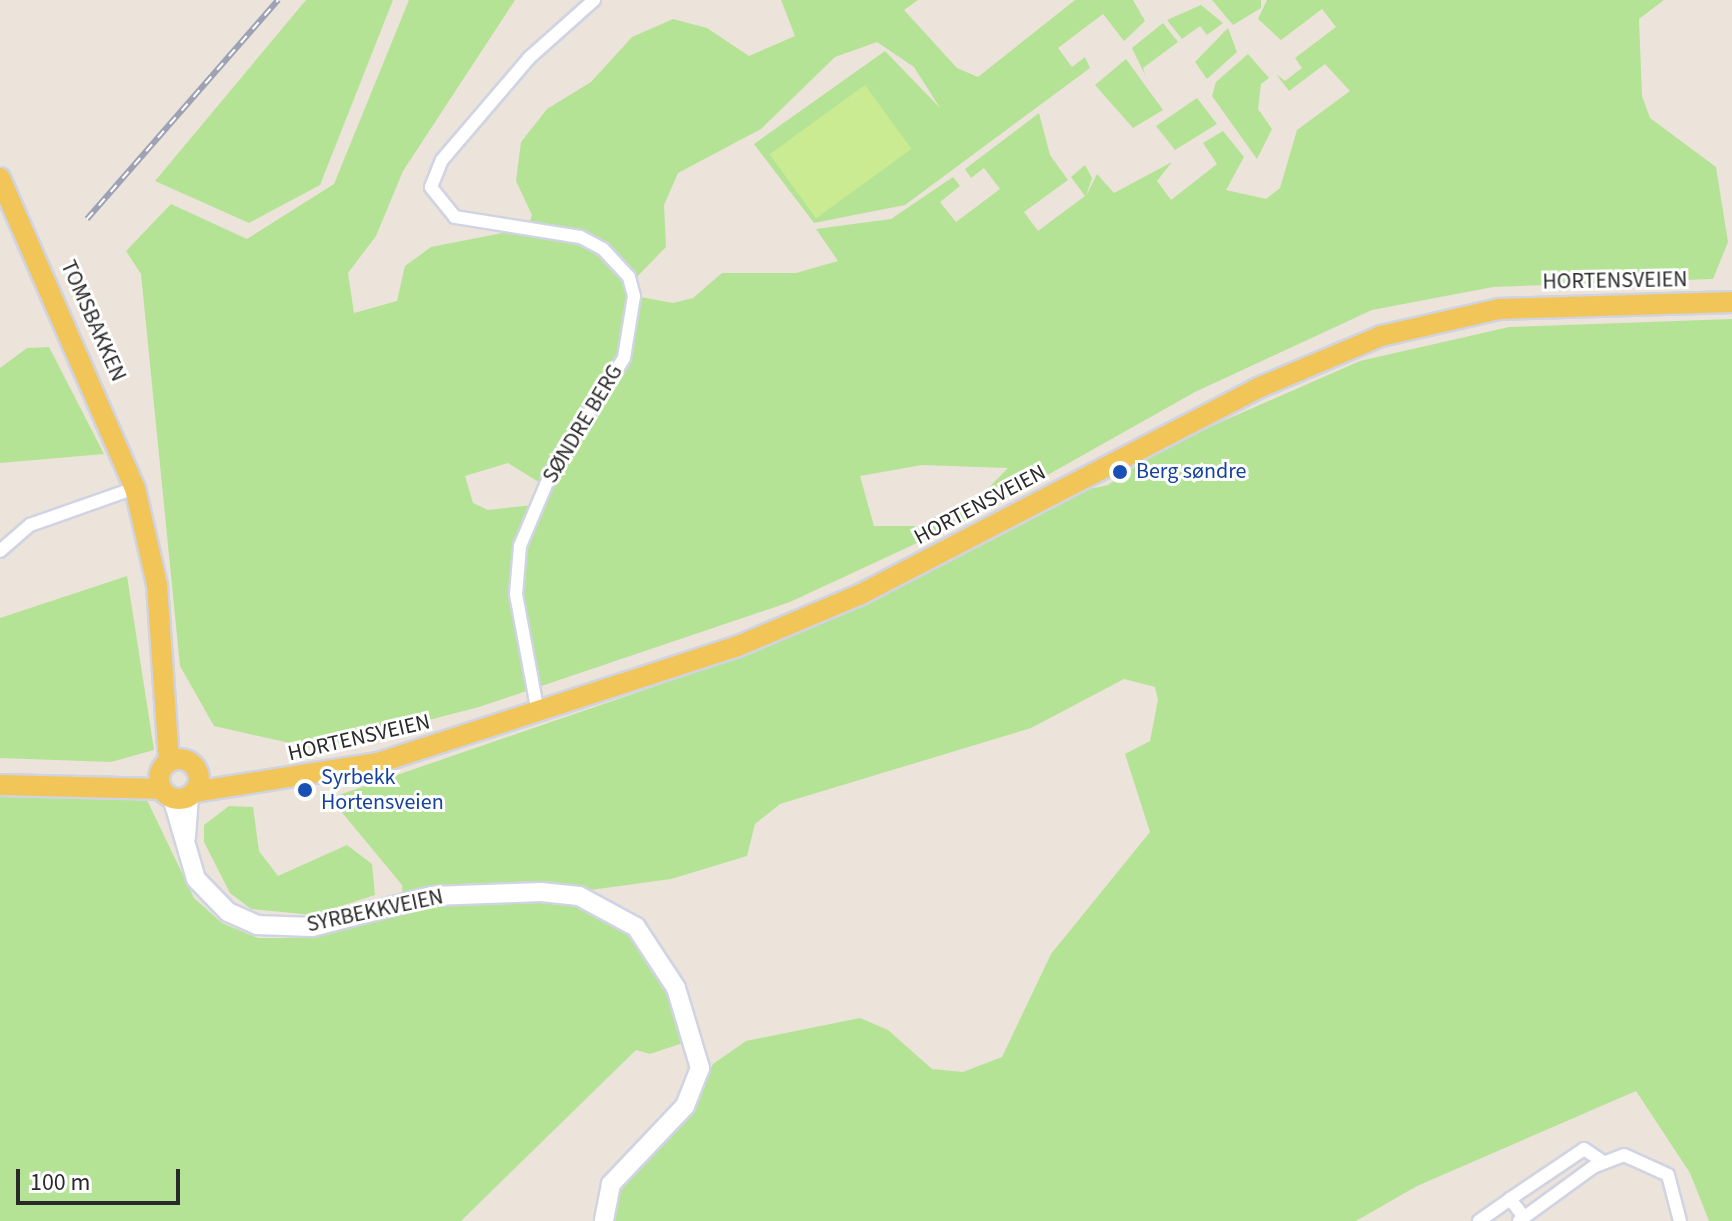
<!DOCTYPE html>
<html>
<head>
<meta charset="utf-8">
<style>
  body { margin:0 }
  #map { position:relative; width:1732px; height:1221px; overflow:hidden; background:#ece3da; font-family:"Source Sans 3",sans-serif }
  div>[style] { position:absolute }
  .green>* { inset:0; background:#b5e396 }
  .pitch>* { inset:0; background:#caeb91; transform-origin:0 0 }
  .roads { filter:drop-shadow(2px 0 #d0d4e2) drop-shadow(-2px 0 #d0d4e2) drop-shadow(0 2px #d0d4e2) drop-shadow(0 -2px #d0d4e2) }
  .minor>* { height:12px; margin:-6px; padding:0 6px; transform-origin:6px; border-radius:6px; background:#fff }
  .secondary>* { height:18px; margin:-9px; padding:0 9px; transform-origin:9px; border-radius:9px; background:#fff }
  .primary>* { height:20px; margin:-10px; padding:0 10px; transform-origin:10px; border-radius:10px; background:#f2c559 }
  .primary>.ring { margin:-10px; padding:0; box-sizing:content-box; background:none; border:20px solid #f2c559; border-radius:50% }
  .rail>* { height:6px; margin-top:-3px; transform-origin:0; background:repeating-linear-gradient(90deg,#fff 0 9px,#9da2b4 0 18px); box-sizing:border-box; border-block:2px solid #9da2b4 }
  .dots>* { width:22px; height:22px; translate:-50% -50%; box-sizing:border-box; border:4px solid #fff; border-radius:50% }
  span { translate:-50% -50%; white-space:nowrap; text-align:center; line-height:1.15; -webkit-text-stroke:6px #fff; paint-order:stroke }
  .street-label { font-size:22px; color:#292929 }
  .transit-label { font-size:22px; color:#164399 }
  .left { translate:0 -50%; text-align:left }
  .scale { position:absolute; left:16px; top:1169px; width:164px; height:36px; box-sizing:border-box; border:4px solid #292929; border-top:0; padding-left:10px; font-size:24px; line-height:28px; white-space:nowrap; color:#292929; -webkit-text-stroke:6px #fff; paint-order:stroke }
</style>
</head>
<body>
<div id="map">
  <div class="green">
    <i style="clip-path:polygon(306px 0,393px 0,320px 185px,249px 223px,155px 181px)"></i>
    <i style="clip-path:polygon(evenodd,409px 0,515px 0,403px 171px,376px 236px,348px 273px,354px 313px,397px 301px,405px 266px,431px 247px,528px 228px,532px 215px,516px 181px,521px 142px,547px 109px,591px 82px,632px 37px,673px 19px,707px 28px,749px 56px,795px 36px,781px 0,918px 0,904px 10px,957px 68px,978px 77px,1075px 0,1133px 0,1145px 21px,1124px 41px,1103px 14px,1058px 48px,1072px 67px,1085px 57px,1090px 68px,905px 205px,814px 223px,754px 144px,885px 51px,940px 108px,914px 67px,877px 42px,835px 57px,761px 129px,678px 173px,664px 205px,666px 247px,629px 285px,629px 295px,673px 303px,693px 298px,722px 273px,796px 273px,838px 261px,816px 229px,891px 219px,953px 177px,960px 186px,940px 202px,956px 222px,1000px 189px,984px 168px,971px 178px,965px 169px,1039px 113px,1050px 155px,1068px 180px,1024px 212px,1038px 231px,1085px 196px,1071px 177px,1085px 165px,1092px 178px,1086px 196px,1097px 174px,1114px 193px,1172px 162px,1157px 181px,1171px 200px,1217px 164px,1203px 143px,1223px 131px,1244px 157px,1226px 190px,1266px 199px,1280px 188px,1297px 130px,1350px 91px,1325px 64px,1289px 91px,1276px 74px,1285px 81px,1302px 68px,1295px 58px,1336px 27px,1322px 9px,1281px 40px,1258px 19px,1267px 0,1664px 0,1639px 19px,1642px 96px,1650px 118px,1716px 167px,1728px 242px,1713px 279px,1493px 287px,1372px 310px,1195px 392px,973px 517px,790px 602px,479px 707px,317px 749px,214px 726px,180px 666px,141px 274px,126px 251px,171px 204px,247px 239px,334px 184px,409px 0,508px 463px,550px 489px,543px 504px,488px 510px,473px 503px,465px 476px,508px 463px,409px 0,922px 465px,1008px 468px,974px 503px,938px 514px,928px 526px,874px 526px,860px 476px,922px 465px)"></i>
    <i style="clip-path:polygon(1212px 0,1261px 0,1261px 8px,1233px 25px)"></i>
    <i style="clip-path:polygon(1201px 5px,1223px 23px,1207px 35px,1200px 26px,1182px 39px,1167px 20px)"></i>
    <i style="clip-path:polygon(1163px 23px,1178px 42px,1143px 68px,1146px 77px,1132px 48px)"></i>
    <i style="clip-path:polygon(1228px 28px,1237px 52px,1207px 79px,1195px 62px)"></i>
    <i style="clip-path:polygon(1248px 54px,1269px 78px,1261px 84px,1258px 109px,1272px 129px,1257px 159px,1212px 96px,1216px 82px)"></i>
    <i style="clip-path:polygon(1126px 59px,1163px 110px,1133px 128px,1095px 85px)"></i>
    <i style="clip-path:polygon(1197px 98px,1217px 124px,1175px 150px,1156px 126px)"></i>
    <i style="clip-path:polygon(1732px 319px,1732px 1221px,1709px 1221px,1690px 1173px,1636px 1091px,1417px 1186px,1356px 1221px,614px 1221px,620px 1183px,695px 1100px,713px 1064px,746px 1041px,860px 1018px,888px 1030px,932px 1069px,963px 1072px,1002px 1057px,1051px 954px,1150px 832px,1125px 754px,1150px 741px,1158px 700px,1155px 687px,1124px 679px,1031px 728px,780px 804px,755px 824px,747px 856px,671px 879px,583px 891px,573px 905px,626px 934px,656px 969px,676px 1003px,683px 1043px,650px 1054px,636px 1050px,461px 1221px,0 1221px,0 797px,146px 798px,194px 898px,222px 923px,258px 938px,305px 938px,386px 917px,403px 903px,402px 885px,330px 798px,743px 656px,860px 605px,1075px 492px,1108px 485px,1164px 447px,1360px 361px,1509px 327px)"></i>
    <i style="clip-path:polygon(49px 347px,104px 454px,0 463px,0 368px,27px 348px)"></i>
    <i style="clip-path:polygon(127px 576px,154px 750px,111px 762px,0 758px,0 618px)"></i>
    <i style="clip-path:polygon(229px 806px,253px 807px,259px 851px,278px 876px,347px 845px,372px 864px,375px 895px,313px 915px,251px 909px,230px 893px,204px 842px,204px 825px)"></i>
  </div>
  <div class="pitch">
    <i style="left:865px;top:85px;width:79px;height:118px;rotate:54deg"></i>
  </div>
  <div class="roads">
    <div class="minor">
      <i style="left:0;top:551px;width:40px;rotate:-41deg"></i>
      <i style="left:30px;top:525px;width:111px;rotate:-19.4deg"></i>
      <i style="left:538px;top:713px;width:121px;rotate:-100.5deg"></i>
      <i style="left:516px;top:594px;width:48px;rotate:-85.2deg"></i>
      <i style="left:520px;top:546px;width:79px;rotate:-67deg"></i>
      <i style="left:551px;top:473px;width:136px;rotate:-57.6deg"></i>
      <i style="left:624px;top:358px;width:63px;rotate:-80.8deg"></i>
      <i style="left:634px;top:296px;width:20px;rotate:-105deg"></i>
      <i style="left:629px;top:277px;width:38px;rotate:-133deg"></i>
      <i style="left:603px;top:249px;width:26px;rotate:-152deg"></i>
      <i style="left:580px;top:237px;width:127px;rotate:-170.9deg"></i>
      <i style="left:455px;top:217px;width:38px;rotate:-129deg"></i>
      <i style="left:431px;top:187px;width:29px;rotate:-68deg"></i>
      <i style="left:442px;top:160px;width:134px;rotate:-49.5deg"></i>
      <i style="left:529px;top:58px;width:87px;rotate:-41.7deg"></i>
      <i style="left:1524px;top:1217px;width:23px;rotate:-128deg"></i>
      <i style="left:1510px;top:1199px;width:89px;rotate:-34deg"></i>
      <i style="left:1584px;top:1149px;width:22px;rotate:34deg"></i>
      <i style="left:1479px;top:1221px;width:38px;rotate:-35deg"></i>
      <i style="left:1519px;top:1221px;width:92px;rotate:-36.1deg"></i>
      <i style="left:1593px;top:1167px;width:33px;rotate:-21deg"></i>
      <i style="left:1624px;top:1155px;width:48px;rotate:24.4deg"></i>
      <i style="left:1668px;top:1175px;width:48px;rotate:75.4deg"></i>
    </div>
    <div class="secondary">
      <i style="left:172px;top:797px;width:85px;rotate:73.7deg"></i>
      <i style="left:196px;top:879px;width:46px;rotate:45.9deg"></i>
      <i style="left:228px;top:912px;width:32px;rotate:24deg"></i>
      <i style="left:257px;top:925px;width:55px;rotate:2.1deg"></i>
      <i style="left:312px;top:927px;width:124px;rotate:-14.5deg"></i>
      <i style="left:432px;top:896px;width:109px;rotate:-2.1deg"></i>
      <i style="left:541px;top:892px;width:38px;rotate:6deg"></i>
      <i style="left:579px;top:896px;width:65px;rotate:28.5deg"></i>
      <i style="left:636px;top:927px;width:73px;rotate:56.7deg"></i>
      <i style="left:676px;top:988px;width:84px;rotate:73.3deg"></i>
      <i style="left:700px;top:1068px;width:41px;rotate:111.5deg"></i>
      <i style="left:685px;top:1106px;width:108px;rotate:133.5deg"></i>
      <i style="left:611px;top:1184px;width:38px;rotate:101deg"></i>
      <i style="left:186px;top:837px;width:41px;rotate:-85.8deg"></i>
    </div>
    <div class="primary">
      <i style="left:0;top:178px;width:338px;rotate:66.5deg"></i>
      <i style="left:135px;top:488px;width:99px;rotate:77.2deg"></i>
      <i style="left:157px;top:585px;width:177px;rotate:86.1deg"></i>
      <i class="ring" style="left:159px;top:759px;width:20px;height:20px"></i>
      <i style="left:0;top:785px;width:162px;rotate:1.4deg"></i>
      <i style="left:194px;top:792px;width:186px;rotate:-9deg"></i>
      <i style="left:378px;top:763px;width:379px;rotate:-18deg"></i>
      <i style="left:738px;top:646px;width:134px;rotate:-22.9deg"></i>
      <i style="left:861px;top:594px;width:447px;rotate:-27.4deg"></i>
      <i style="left:1258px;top:388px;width:134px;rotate:-22.9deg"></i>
      <i style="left:1381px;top:336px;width:121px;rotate:-12.9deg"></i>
      <i style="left:1499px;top:309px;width:233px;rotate:-1.7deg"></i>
    </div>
  </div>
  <div class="rail">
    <i style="left:87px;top:219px;width:291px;rotate:-48.9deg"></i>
  </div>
  <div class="dots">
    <i style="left:1120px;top:472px;background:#1a4fb4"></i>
    <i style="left:305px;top:790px;background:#1a4fb4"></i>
  </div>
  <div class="street-label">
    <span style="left:1615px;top:281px;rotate:-1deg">HORTENSVEIEN</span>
    <span style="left:93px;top:321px;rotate:66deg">TOMSBAKKEN</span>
    <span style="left:583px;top:424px;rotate:-59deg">SØNDRE BERG</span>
    <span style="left:980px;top:505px;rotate:-28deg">HORTENSVEIEN</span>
    <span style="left:359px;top:738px;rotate:-13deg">HORTENSVEIEN</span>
    <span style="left:375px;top:911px;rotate:-12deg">SYRBEKKVEIEN</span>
  </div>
  <div class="transit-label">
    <span class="left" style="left:1136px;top:472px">Berg søndre</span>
    <span class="left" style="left:321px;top:790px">Syrbekk<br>Hortensveien</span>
  </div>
  <div class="scale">100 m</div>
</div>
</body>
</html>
